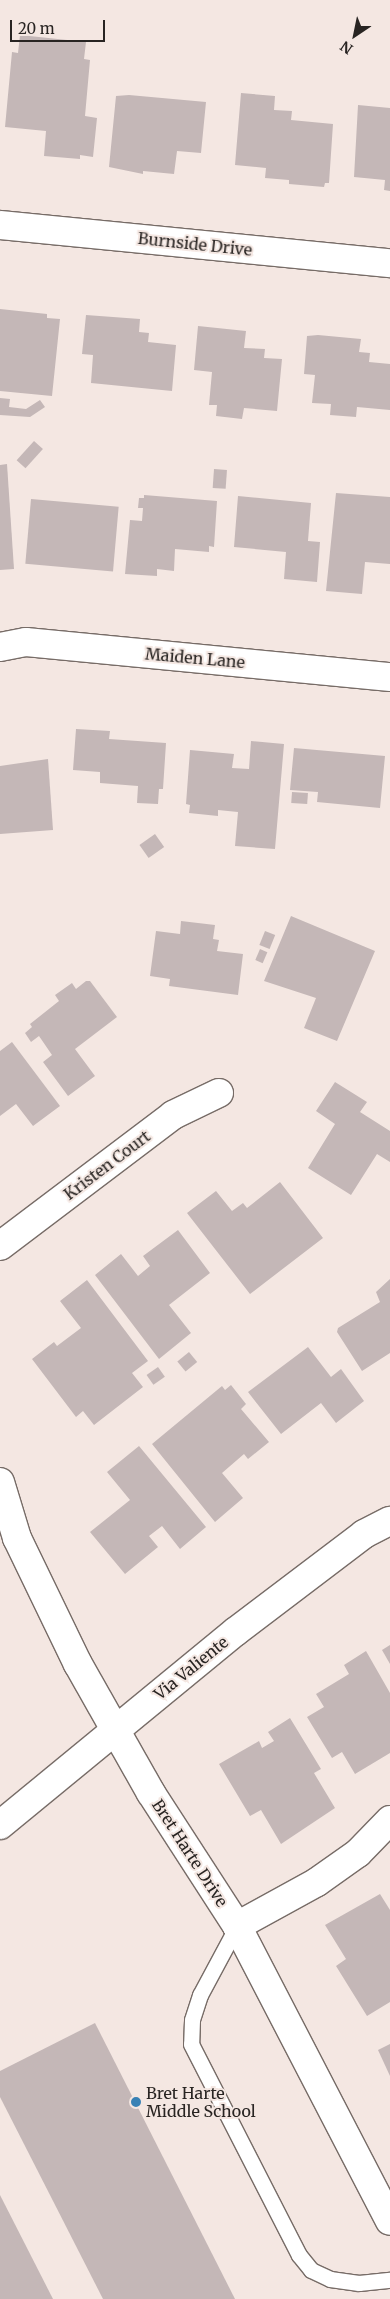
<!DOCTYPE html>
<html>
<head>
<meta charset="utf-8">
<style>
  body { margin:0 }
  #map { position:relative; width:390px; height:2299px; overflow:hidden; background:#f4e7e2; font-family:Merriweather,serif }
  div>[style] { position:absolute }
  .building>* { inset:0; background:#c4b7b7; transform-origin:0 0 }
  .roads { filter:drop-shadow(1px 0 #776c67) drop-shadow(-1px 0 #776c67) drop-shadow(0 1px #776c67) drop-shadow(0 -1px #776c67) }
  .service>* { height:15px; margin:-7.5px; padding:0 7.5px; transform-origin:7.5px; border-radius:7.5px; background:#fff }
  .minor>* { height:28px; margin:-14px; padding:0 14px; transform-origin:14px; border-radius:14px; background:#fff }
  .tertiary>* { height:28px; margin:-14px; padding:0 14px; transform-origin:14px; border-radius:14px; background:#fff }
  .dots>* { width:14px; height:14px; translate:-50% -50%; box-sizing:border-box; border:2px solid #f4e7e2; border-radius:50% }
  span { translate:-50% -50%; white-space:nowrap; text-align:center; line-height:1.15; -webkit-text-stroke:4px #f4e7e2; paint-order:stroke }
  .street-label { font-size:16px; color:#282422 }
  .poi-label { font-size:16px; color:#282422 }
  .left { translate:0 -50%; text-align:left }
  .north { position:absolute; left:330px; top:10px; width:50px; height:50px; -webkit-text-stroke:4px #f4e7e2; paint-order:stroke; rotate:214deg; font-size:14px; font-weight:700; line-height:20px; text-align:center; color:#282422 }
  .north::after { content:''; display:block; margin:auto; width:18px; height:22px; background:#282422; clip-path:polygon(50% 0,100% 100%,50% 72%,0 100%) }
  .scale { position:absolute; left:10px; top:20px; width:95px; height:22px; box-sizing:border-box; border:2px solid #282422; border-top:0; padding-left:6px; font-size:15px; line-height:18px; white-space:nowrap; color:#282422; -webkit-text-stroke:4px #f4e7e2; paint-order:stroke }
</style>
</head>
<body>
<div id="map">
  <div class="building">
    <i style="clip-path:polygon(20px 35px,86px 42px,84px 59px,90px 60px,85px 116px,97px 118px,93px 157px,80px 155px,80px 159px,44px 156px,46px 131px,5px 127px,12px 52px,18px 53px)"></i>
    <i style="clip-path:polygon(241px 93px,275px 96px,274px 110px,292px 111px,291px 120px,333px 124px,329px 183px,325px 183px,324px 187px,289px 184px,289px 180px,265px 178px,266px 168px,235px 165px)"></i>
    <i style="clip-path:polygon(129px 95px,206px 102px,201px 153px,177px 151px,174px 174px,143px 171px,143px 174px,109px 167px,116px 96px)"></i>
    <i style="clip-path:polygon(358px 105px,390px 108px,390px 191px,384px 190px,385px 180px,354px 177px)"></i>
    <i style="clip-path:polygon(0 309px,47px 314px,47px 318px,60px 319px,52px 396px,0 391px)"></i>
    <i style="clip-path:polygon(86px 315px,140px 319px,139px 332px,149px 333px,148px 342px,176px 345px,172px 391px,91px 383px,93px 355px,82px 354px)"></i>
    <i style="clip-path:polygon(198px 326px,246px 331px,244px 348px,265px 349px,264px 358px,282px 359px,277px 411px,244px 408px,242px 419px,216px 416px,217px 405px,209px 405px,212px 372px,194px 370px)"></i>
    <i style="clip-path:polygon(318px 335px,361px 339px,359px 352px,370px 353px,369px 362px,390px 364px,390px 410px,357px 407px,356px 417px,330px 415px,331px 404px,312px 403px,315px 375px,304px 374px,307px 336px)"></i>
    <i style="clip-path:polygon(0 398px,10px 399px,9px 407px,26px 409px,40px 400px,45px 407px,30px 417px,0 415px)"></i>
    <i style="left:34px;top:441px;width:12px;height:26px;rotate:42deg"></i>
    <i style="clip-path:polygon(7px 464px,14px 569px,0 570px,0 465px)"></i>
    <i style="left:214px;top:469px;width:13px;height:19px;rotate:4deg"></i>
    <i style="clip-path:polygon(336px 493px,390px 497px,390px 564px,365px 562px,362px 594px,326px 591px)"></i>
    <i style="clip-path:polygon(144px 495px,217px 501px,214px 547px,209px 546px,209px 552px,175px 549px,174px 571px,157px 569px,157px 576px,125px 574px,130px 520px,142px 521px,143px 508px,138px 508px,139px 498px,144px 498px)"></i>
    <i style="clip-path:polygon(238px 496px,311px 503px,308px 541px,320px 542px,317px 582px,284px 579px,286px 552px,234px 547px)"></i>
    <i style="left:31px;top:499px;width:88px;height:65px;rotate:5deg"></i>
    <i style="clip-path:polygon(76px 729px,110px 731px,109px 739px,166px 743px,163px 789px,159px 789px,158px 804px,137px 803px,138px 786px,100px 783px,100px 772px,73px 770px)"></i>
    <i style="clip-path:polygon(251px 741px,284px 744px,275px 849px,235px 846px,238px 812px,218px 810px,218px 816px,189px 813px,190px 805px,186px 804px,190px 750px,234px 754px,232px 768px,249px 769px)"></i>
    <i style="clip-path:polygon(294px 748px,385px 756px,380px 808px,317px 802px,318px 792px,290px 790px)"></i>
    <i style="clip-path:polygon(48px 759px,53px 830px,0 834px,0 766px)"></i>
    <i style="left:292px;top:792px;width:16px;height:11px;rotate:4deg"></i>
    <i style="left:155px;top:834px;width:16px;height:19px;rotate:55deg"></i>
    <i style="clip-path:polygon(291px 916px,375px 951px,337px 1041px,304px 1028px,316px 998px,264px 981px)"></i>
    <i style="clip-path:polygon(181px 921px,215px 925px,213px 939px,219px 940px,217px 951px,243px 954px,238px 995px,169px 986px,170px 979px,150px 976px,156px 931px,180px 934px)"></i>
    <i style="left:265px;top:931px;width:11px;height:15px;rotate:22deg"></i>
    <i style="left:260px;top:949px;width:8px;height:12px;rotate:23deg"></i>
    <i style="clip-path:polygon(86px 981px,90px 981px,117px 1017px,75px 1049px,95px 1076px,68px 1096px,43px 1062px,52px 1055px,39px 1036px,31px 1042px,25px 1033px,32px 1027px,30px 1024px,59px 1001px,55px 995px,72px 983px,76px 989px)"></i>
    <i style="clip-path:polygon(12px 1042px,60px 1106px,33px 1126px,16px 1104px,0 1116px,0 1051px)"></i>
    <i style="clip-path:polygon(335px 1082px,367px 1102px,360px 1112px,390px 1131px,390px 1162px,377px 1154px,351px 1195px,308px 1168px,335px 1124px,316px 1111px)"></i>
    <i style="clip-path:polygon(280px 1182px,323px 1238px,250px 1294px,187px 1213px,216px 1191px,232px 1211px,243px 1203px,247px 1208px)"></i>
    <i style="clip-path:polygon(178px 1230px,210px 1273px,169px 1305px,191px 1333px,159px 1359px,95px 1275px,121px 1254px,138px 1276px,150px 1266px,143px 1256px)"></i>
    <i style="clip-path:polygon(390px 1279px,390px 1353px,362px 1371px,337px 1332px,338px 1328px,380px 1302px,376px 1292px)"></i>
    <i style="clip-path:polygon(87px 1280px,148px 1361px,132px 1373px,143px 1387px,94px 1425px,83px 1411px,76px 1417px,32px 1359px,54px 1342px,57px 1346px,81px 1328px,60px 1301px)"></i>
    <i style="clip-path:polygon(308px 1347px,331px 1377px,341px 1369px,364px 1401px,336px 1423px,321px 1403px,281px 1434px,248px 1392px)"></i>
    <i style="left:189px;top:1352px;width:13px;height:15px;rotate:51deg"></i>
    <i style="left:158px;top:1367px;width:12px;height:14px;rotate:55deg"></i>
    <i style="clip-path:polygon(231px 1385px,246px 1404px,241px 1409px,269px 1442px,248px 1459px,244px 1454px,222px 1473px,243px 1498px,215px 1522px,152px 1444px,222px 1386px,225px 1390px)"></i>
    <i style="clip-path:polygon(139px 1446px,206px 1527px,180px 1549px,162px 1526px,149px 1536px,158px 1547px,125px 1574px,90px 1532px,130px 1500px,107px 1472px)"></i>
    <i style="clip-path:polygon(390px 1645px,390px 1664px,382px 1650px)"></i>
    <i style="clip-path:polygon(366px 1651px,390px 1693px,390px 1753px,355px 1774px,342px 1752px,332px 1758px,307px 1717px,324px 1707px,316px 1694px,349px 1674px,344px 1665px)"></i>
    <i style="clip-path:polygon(290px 1718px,321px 1769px,314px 1773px,335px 1808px,281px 1844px,261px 1810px,250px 1816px,219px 1764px,259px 1741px,262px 1748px,274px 1741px,268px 1732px)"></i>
    <i style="clip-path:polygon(380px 1894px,390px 1910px,390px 2002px,367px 2016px,336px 1966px,346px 1959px,325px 1925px)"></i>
    <i style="clip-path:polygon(95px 2023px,235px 2299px,103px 2299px,0 2097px,0 2071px)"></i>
    <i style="clip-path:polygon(390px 2044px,390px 2076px,378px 2050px)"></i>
    <i style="clip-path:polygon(0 2195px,53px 2299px,0 2299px)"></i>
  </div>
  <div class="roads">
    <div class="service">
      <i style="left:237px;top:1926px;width:78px;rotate:118.2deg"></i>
      <i style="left:200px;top:1995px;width:26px;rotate:108deg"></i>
      <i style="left:192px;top:2020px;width:24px;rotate:92deg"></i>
      <i style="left:191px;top:2044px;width:237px;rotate:62.9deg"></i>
      <i style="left:299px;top:2255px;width:19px;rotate:51deg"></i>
      <i style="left:311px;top:2270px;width:21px;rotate:25deg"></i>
      <i style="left:330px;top:2279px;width:29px;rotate:8deg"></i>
      <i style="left:359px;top:2283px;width:31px;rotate:-6deg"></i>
    </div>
    <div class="minor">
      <i style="left:0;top:225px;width:392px;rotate:5.6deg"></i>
      <i style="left:0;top:647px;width:26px;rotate:-11deg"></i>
      <i style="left:26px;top:642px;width:366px;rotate:5.5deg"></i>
      <i style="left:0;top:1246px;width:217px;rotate:-37.1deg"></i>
      <i style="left:173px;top:1115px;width:51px;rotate:-25.6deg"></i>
      <i style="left:0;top:1482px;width:59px;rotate:73.1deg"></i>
      <i style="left:17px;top:1538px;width:140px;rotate:64.2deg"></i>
      <i style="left:78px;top:1664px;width:148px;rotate:60.5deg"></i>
      <i style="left:151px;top:1793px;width:158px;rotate:57.1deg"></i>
      <i style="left:237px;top:1926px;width:332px;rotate:62.6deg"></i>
      <i style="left:237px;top:1926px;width:91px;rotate:-28.8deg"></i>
      <i style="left:317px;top:1882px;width:50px;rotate:-35.3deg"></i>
      <i style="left:358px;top:1853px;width:46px;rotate:-45.9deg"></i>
    </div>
    <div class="tertiary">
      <i style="left:0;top:1825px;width:304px;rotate:-39.4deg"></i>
      <i style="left:235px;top:1632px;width:162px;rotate:-37.2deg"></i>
      <i style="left:364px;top:1534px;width:29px;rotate:-27deg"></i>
    </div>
  </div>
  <div class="dots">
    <i style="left:136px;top:2102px;background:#3881b5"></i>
  </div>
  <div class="street-label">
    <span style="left:195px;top:244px;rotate:6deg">Burnside Drive</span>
    <span style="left:195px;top:658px;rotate:5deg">Maiden Lane</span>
    <span style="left:107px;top:1165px;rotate:-37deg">Kristen Court</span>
    <span style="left:191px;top:1668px;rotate:-39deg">Via Valiente</span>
    <span style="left:190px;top:1853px;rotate:57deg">Bret Harte Drive</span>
  </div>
  <div class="poi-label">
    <span class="left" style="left:146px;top:2102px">Bret Harte<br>Middle School</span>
  </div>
  <div class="north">N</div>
  <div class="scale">20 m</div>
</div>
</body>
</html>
